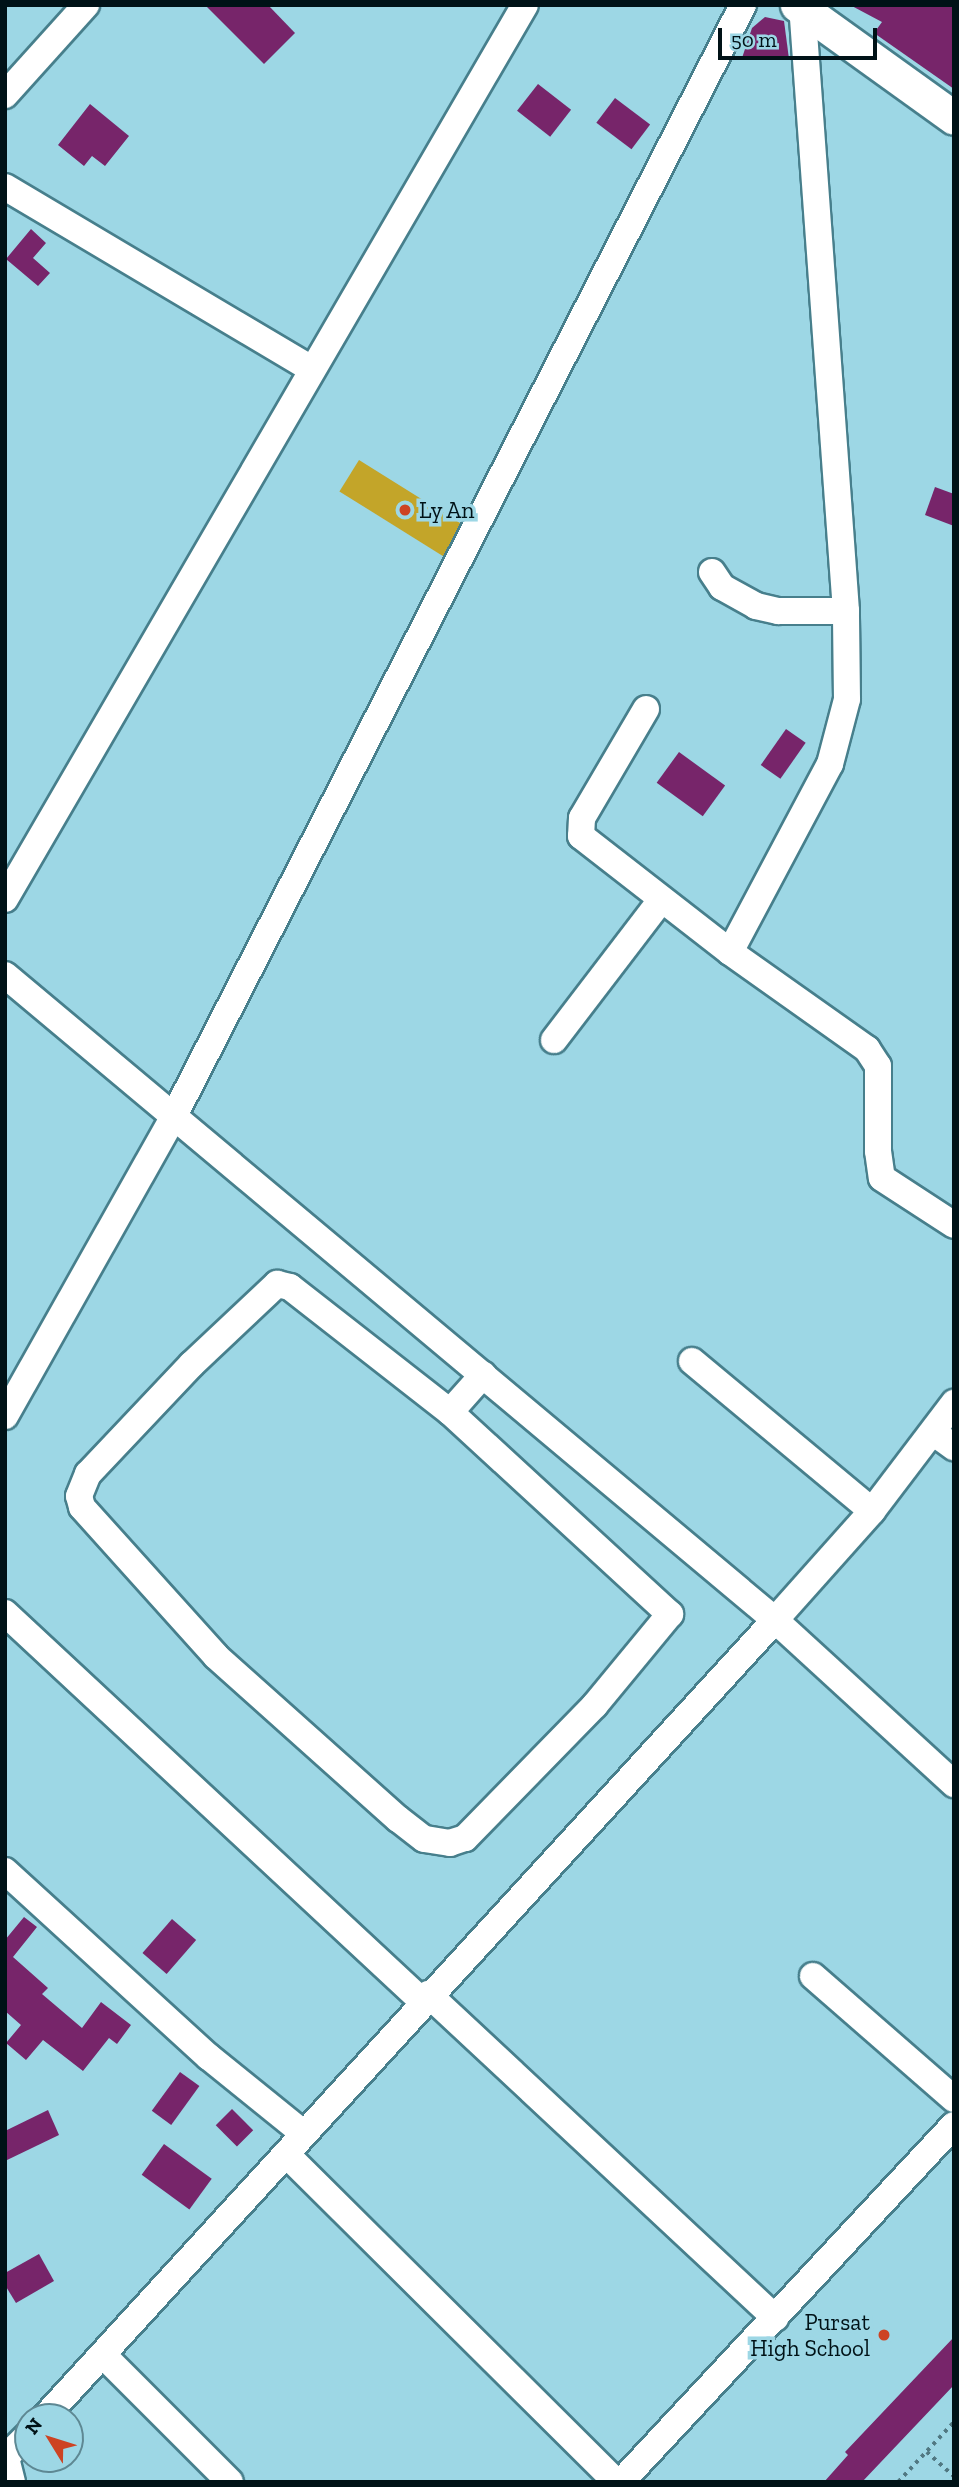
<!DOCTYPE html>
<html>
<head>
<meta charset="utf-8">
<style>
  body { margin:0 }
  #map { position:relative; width:959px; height:2487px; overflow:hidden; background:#9dd7e5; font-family:"Zilla Slab",serif }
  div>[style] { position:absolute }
  .green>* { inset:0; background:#c3a529; transform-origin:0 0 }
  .building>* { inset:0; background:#77256a; transform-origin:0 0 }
  .path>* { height:3.5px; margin-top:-1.75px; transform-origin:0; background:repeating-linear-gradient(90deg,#517882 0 3.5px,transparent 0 8.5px) }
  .roads { filter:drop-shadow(2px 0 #477f8c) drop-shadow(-2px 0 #477f8c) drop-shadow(0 2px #477f8c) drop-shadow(0 -2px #477f8c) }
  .minor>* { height:26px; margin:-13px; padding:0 13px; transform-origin:13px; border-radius:13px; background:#fff }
  .major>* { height:33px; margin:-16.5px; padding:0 16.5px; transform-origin:16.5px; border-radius:16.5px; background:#fff }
  .dots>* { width:19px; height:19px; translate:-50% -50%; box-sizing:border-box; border:4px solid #9dd7e5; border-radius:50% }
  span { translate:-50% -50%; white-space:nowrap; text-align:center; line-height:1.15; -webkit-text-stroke:7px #9dd7e5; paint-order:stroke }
  .poi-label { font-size:23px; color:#001217 }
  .left { translate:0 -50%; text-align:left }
  .right { translate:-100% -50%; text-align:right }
  .frame { position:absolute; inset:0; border:7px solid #001217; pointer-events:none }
  .north { position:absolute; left:14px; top:2403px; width:70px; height:70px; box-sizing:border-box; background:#9dd7e5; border:2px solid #5e8893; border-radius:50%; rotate:308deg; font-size:19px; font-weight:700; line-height:28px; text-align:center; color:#001217 }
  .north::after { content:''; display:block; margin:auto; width:24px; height:32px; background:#cd4323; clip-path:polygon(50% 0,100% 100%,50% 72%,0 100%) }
  .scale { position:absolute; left:718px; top:28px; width:159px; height:32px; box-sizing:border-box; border:4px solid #001217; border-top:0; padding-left:9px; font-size:21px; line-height:24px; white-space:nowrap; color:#001217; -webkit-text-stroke:5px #9dd7e5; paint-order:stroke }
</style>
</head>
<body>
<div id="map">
  <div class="green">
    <i style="left:359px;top:460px;width:129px;height:37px;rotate:32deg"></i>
  </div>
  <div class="building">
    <i style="clip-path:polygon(205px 5px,268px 5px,295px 33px,264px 64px)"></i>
    <i style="clip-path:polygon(850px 5px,954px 5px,954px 89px,874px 33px,882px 22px)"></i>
    <i style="clip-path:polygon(765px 17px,784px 21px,789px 59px,742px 58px,752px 28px)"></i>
    <i style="left:538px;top:84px;width:42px;height:34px;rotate:38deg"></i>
    <i style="left:615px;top:98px;width:44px;height:31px;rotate:37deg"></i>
    <i style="clip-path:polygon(90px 104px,129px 136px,105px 166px,92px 156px,84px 166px,58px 145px)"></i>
    <i style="clip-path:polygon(31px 229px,46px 243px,33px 258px,50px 273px,38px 286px,6px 259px)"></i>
    <i style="clip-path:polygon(935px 487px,954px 494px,954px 526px,925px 515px)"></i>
    <i style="left:786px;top:729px;width:24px;height:44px;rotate:35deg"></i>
    <i style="left:679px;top:752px;width:57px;height:38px;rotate:36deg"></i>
    <i style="clip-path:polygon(24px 1917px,37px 1927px,13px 1957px,48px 1988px,42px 1994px,82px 2028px,101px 2002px,131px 2025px,117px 2044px,109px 2038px,83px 2071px,43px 2040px,26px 2060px,6px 2043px,21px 2025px,5px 2011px,5px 1940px)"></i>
    <i style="left:172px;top:1919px;width:32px;height:45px;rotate:41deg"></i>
    <i style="left:180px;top:2072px;width:24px;height:48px;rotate:36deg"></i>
    <i style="left:232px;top:2109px;width:30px;height:23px;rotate:45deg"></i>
    <i style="clip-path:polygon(48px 2110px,59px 2135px,5px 2161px,5px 2131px)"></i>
    <i style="left:164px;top:2144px;width:59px;height:38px;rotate:36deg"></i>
    <i style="clip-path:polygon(39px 2254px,54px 2281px,16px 2303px,5px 2285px,5px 2273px)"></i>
    <i style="clip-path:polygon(954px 2337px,954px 2385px,862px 2482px,824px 2482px,848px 2455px,845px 2452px)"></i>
  </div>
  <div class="path">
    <i style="left:927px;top:2452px;width:36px;rotate:42deg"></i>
    <i style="left:898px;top:2482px;width:82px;rotate:-47deg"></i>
  </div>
  <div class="roads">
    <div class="minor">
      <i style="left:5px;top:95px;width:121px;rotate:-48deg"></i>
      <i style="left:5px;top:187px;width:356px;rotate:30.7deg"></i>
      <i style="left:712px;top:572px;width:18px;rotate:56deg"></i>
      <i style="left:722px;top:587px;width:39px;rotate:29deg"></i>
      <i style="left:756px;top:606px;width:23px;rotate:13deg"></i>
      <i style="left:778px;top:611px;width:68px"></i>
      <i style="left:646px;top:709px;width:126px;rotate:120.4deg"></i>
      <i style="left:582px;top:818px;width:18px;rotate:93deg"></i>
      <i style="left:581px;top:836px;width:189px;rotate:37.9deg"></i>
      <i style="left:730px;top:952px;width:168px;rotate:35.3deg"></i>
      <i style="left:867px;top:1049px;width:20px;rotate:57deg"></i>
      <i style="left:878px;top:1066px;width:85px;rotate:90deg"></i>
      <i style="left:878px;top:1151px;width:27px;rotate:82deg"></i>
      <i style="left:882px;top:1178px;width:86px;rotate:33.1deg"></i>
      <i style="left:5px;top:899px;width:1034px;rotate:-59.82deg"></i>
      <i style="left:730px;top:952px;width:213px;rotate:-62deg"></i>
      <i style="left:830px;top:764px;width:67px;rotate:-75.3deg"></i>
      <i style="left:847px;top:699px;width:88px;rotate:-90.7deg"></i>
      <i style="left:846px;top:611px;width:608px;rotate:-94.15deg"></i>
      <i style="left:5px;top:975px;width:1004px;rotate:39.95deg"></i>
      <i style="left:775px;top:1620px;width:243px;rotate:42.5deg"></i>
      <i style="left:554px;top:1040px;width:176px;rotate:-52.6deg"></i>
      <i style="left:277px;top:1284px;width:13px;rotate:13deg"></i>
      <i style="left:290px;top:1287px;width:203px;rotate:38deg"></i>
      <i style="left:450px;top:1412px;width:299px;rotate:42.6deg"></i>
      <i style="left:670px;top:1614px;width:118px;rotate:129.5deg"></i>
      <i style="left:595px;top:1705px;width:186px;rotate:134.3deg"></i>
      <i style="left:465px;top:1838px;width:16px;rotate:162deg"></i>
      <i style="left:450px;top:1843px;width:26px;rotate:-171deg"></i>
      <i style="left:424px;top:1839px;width:33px;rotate:-142deg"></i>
      <i style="left:398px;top:1819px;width:244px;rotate:-138.2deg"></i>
      <i style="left:216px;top:1656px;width:200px;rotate:-132deg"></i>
      <i style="left:82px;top:1507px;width:11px;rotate:-105deg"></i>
      <i style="left:79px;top:1496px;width:24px;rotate:-68deg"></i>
      <i style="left:88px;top:1474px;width:151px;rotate:-46.6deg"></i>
      <i style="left:192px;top:1364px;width:117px;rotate:-43.3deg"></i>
      <i style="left:692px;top:1361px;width:234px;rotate:39.8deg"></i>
      <i style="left:450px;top:1412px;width:50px;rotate:-48.3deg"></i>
      <i style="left:5px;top:1416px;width:347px;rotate:-60.6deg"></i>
      <i style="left:175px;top:1114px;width:1246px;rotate:-62.88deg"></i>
      <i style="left:933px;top:1432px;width:26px;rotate:36deg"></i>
      <i style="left:5px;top:1613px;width:570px;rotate:42.94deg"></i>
      <i style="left:5px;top:1871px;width:276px;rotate:42.4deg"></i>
      <i style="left:209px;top:2057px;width:122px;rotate:39deg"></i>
      <i style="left:813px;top:1976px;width:187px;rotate:41.1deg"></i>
      <i style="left:428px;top:1994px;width:475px;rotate:43deg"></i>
      <i style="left:286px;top:2154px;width:465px;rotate:44.8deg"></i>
      <i style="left:104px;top:2356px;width:178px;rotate:45deg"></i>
      <i style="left:45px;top:2417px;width:1081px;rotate:-47.51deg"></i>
      <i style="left:775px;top:1620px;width:146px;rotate:-48.3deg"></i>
      <i style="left:872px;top:1511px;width:136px;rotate:-52.8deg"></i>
      <i style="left:5px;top:2454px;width:29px;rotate:76deg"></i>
      <i style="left:6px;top:2457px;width:31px;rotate:-45deg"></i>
      <i style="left:621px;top:2482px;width:488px;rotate:-47deg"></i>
    </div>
    <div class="major">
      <i style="left:797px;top:5px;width:193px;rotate:35.7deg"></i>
    </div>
  </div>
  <div class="dots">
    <i style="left:405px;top:510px;background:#cd4323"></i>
    <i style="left:884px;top:2335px;background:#cd4323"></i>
  </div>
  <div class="poi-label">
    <span class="left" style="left:419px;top:510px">Ly An</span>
    <span class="right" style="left:870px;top:2335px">Pursat<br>High School</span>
  </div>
  <div class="frame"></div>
  <div class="north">N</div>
  <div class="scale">50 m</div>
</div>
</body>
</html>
